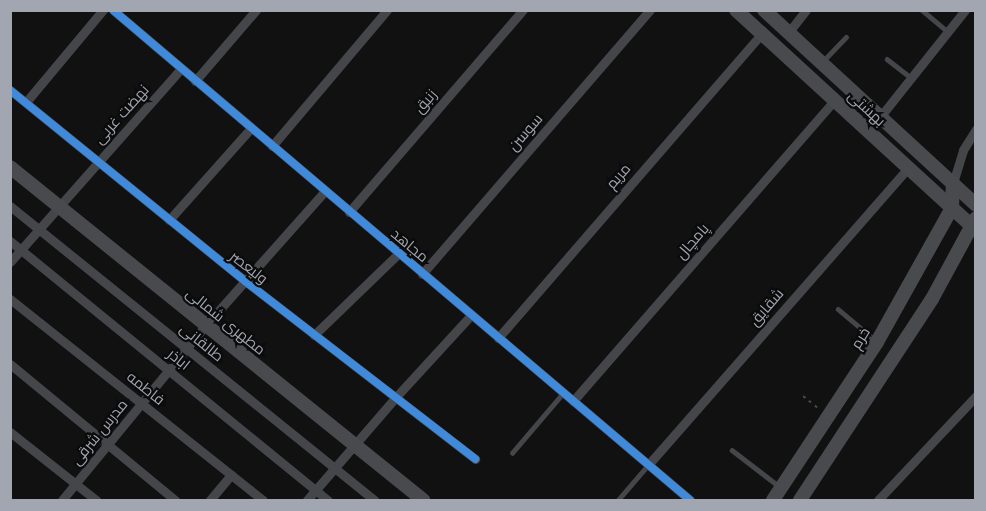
<!DOCTYPE html>
<html>
<head>
<meta charset="utf-8">
<style>
  body { margin:0 }
  #map { position:relative; width:986px; height:511px; overflow:hidden; background:#111; font-family:Lato,Cairo,sans-serif }
  div>[style] { position:absolute }
  .path>* { height:2px; margin-top:-1px; transform-origin:0; background:repeating-linear-gradient(90deg,#47484b 0 3px,transparent 0 7.5px) }
  .lane>* { height:4.5px; margin:-2.25px; padding:0 2.25px; transform-origin:2.25px; border-radius:2.25px; background:#45464a }
  .street>* { height:9px; margin:-4.5px; padding:0 4.5px; transform-origin:4.5px; border-radius:4.5px; background:#45464a }
  .secondary>* { height:14px; margin:-7px; padding:0 7px; transform-origin:7px; border-radius:7px; background:#494a4e }
  .cycleway>* { height:8px; margin:-4px; padding:0 4px; transform-origin:4px; border-radius:4px; background:#408adc }
  span { translate:-50% -50%; white-space:nowrap; text-align:center; line-height:1.15; -webkit-text-stroke:4.5px #0b0b0c; paint-order:stroke }
  .street-label { font-size:15px; color:#a2a6b1 }
  .frame { position:absolute; inset:0; border:12px solid #a2a6b1; pointer-events:none }
</style>
</head>
<body>
<div id="map">
  <div class="path">
    <i style="left:803px;top:396px;width:21px;rotate:39deg"></i>
  </div>
  <div class="lane">
    <i style="left:922px;top:10px;width:34px;rotate:40deg"></i>
    <i style="left:887px;top:59px;width:31px;rotate:38deg"></i>
    <i style="left:823px;top:61px;width:33px;rotate:-46deg"></i>
    <i style="left:838px;top:309px;width:48px;rotate:40deg"></i>
    <i style="left:732px;top:450px;width:61px;rotate:37.6deg"></i>
    <i style="left:512px;top:453px;width:79px;rotate:-49.6deg"></i>
    <i style="left:618px;top:500px;width:46px;rotate:-49.4deg"></i>
  </div>
  <div class="street">
    <i style="left:113px;top:10px;width:757px;rotate:40.34deg"></i>
    <i style="left:788px;top:33px;width:29px;rotate:-52deg"></i>
    <i style="left:195px;top:81px;width:94px;rotate:-49.3deg"></i>
    <i style="left:10px;top:90px;width:303px;rotate:39.1deg"></i>
    <i style="left:245px;top:281px;width:291px;rotate:37.7deg"></i>
    <i style="left:26px;top:102px;width:120px;rotate:-50.1deg"></i>
    <i style="left:880px;top:117px;width:137px;rotate:-51.5deg"></i>
    <i style="left:272px;top:146px;width:178px;rotate:-49.8deg"></i>
    <i style="left:953px;top:183px;width:34px;rotate:-73deg"></i>
    <i style="left:963px;top:150px;width:25px;rotate:-58deg"></i>
    <i style="left:10px;top:206px;width:468px;rotate:38.9deg"></i>
    <i style="left:349px;top:212px;width:267px;rotate:-49.3deg"></i>
    <i style="left:169px;top:220px;width:123px;rotate:-48.3deg"></i>
    <i style="left:10px;top:241px;width:410px;rotate:39.2deg"></i>
    <i style="left:10px;top:262px;width:258px;rotate:-48.5deg"></i>
    <i style="left:422px;top:274px;width:349px;rotate:-49.2deg"></i>
    <i style="left:10px;top:299px;width:323px;rotate:38.5deg"></i>
    <i style="left:314px;top:335px;width:118px;rotate:-44deg"></i>
    <i style="left:498px;top:338px;width:402px;rotate:-49.1deg"></i>
    <i style="left:10px;top:364px;width:214px;rotate:39.5deg"></i>
    <i style="left:573px;top:401px;width:398px;rotate:-49deg"></i>
    <i style="left:10px;top:432px;width:110px;rotate:38.3deg"></i>
    <i style="left:648px;top:465px;width:393px;rotate:-48.8deg"></i>
    <i style="left:62px;top:500px;width:225px;rotate:-50.6deg"></i>
    <i style="left:205px;top:326px;width:181px;rotate:-48.4deg"></i>
    <i style="left:210px;top:500px;width:33px;rotate:-50deg"></i>
    <i style="left:307px;top:500px;width:135px;rotate:-49.2deg"></i>
    <i style="left:395px;top:398px;width:113px;rotate:-47.5deg"></i>
    <i style="left:878px;top:500px;width:143px;rotate:-46.7deg"></i>
  </div>
  <div class="secondary">
    <i style="left:736px;top:10px;width:326px;rotate:42.5deg"></i>
    <i style="left:764px;top:10px;width:288px;rotate:42.6deg"></i>
    <i style="left:10px;top:167px;width:531px;rotate:38.88deg"></i>
    <i style="left:773px;top:500px;width:189px;rotate:-56.6deg"></i>
    <i style="left:877px;top:342px;width:154px;rotate:-60.8deg"></i>
    <i style="left:952px;top:208px;width:25px;rotate:-88deg"></i>
    <i style="left:800px;top:500px;width:240px;rotate:-56.7deg"></i>
    <i style="left:932px;top:299px;width:92px;rotate:-61.5deg"></i>
  </div>
  <div class="cycleway">
    <i style="left:113px;top:10px;width:757px;rotate:40.34deg"></i>
    <i style="left:10px;top:90px;width:303px;rotate:39.1deg"></i>
    <i style="left:245px;top:281px;width:291px;rotate:37.7deg"></i>
  </div>
  <div class="street-label">
    <span style="left:425px;top:101px;rotate:-49deg">زنبق</span>
    <span style="left:867px;top:108px;rotate:43deg">بهشتی</span>
    <span style="left:121px;top:114px;rotate:-48deg">نهضت غربی</span>
    <span style="left:525px;top:132px;rotate:-49deg">سوسن</span>
    <span style="left:618px;top:176px;rotate:-49deg">مریم</span>
    <span style="left:692px;top:241px;rotate:-49deg">پامچال</span>
    <span style="left:410px;top:245px;rotate:40deg">مجاهد</span>
    <span style="left:249px;top:267px;rotate:38deg">ولیعصر</span>
    <span style="left:766px;top:307px;rotate:-49deg">شقایق</span>
    <span style="left:226px;top:321px;rotate:39deg">مطهری شمالی</span>
    <span style="left:860px;top:338px;rotate:-58deg">خرم</span>
    <span style="left:202px;top:342px;rotate:39deg">طالقانی</span>
    <span style="left:179px;top:359px;rotate:39deg">اباذر</span>
    <span style="left:146px;top:388px;rotate:39deg">فاطمه</span>
    <span style="left:99px;top:432px;rotate:-51deg">مدرس شرقی</span>
  </div>
  <div class="frame"></div>
</div>
</body>
</html>
